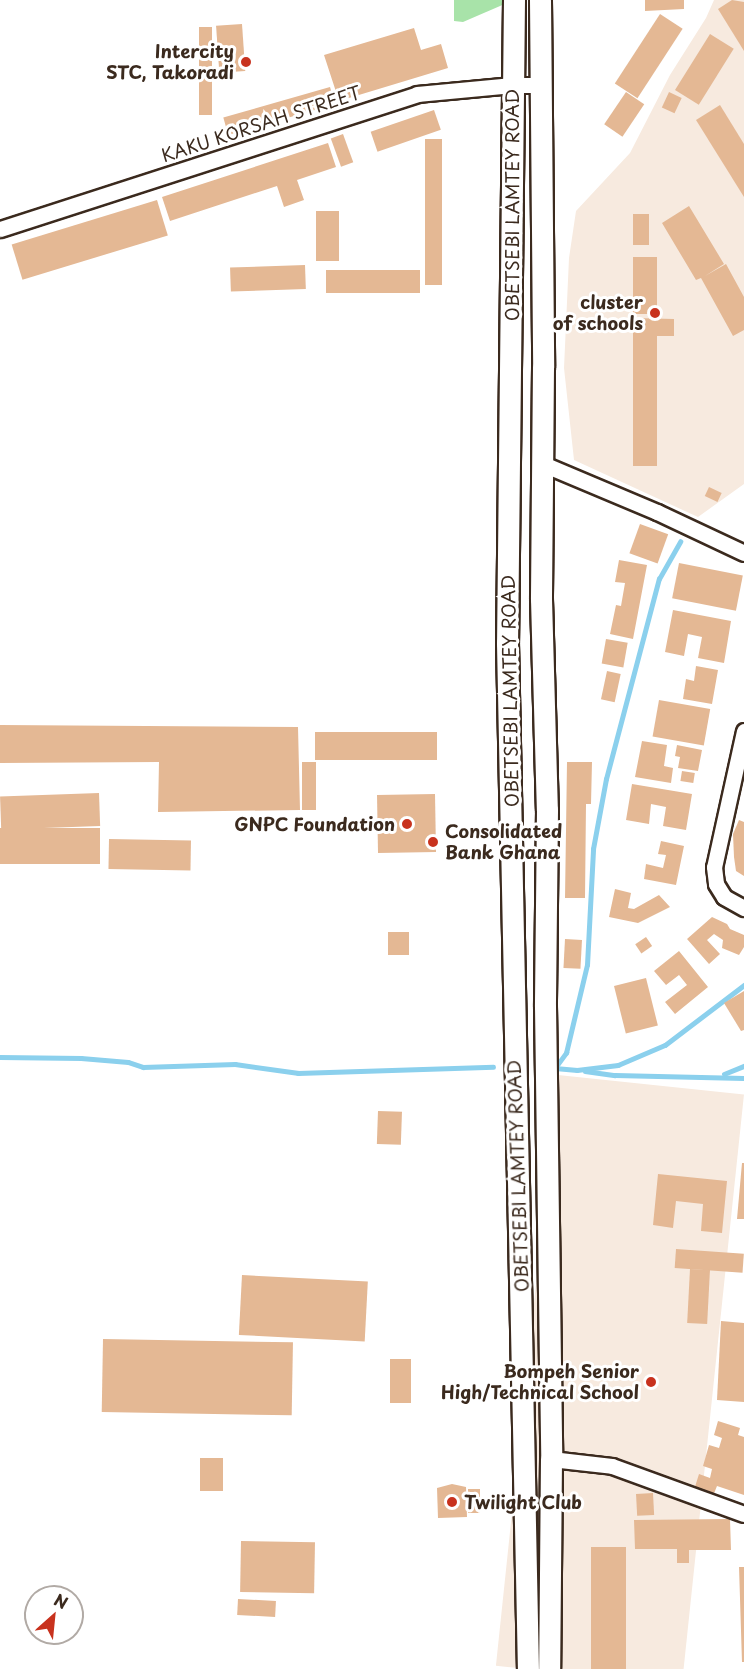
<!DOCTYPE html>
<html>
<head>
<meta charset="utf-8">
<style>
  body { margin:0 }
  #map { position:relative; width:744px; height:1669px; overflow:hidden; background:#fff; font-family:"Playpen Sans",sans-serif }
  div>[style] { position:absolute }
  .built>* { inset:0; background:#f7eadf; transform-origin:0 0 }
  .green>* { inset:0; background:#a8e3a9 }
  .stream>* { height:4.5px; margin:-2.25px; padding:0 2.25px; transform-origin:2.25px; border-radius:2.25px; background:#8bd0ed }
  .building>* { inset:0; background:#e4b894; transform-origin:0 0 }
  .roads { filter:drop-shadow(2px 0 #3b2a1e) drop-shadow(-2px 0 #3b2a1e) drop-shadow(0 2px #3b2a1e) drop-shadow(0 -2px #3b2a1e) }
  .minor>* { height:15px; margin:-7.5px; padding:0 7.5px; transform-origin:7.5px; border-radius:7.5px; background:#fff }
  .secondary>* { height:21px; margin:-10.5px; padding:0 10.5px; transform-origin:10.5px; border-radius:10.5px; background:#fff }
  .dots>* { width:16px; height:16px; translate:-50% -50%; box-sizing:border-box; border:3px solid #fff; border-radius:50% }
  span { translate:-50% -50%; white-space:nowrap; text-align:center; line-height:1.15; -webkit-text-stroke:6px #fff; paint-order:stroke }
  .poi-label { font-size:18px; color:#3b2a1e; font-weight:700 }
  .right { translate:-100% -50%; text-align:right }
  .left { translate:0 -50%; text-align:left }
  .street-label { font-size:18px; color:#3b2a1e }
  .north { position:absolute; left:24px; top:1585px; width:60px; height:60px; box-sizing:border-box; background:#fff; border:2px solid #b1aaa5; border-radius:50%; rotate:27deg; font-size:16px; font-weight:700; line-height:24px; text-align:center; color:#3b2a1e }
  .north::after { content:''; display:block; margin:auto; width:21px; height:27px; background:#c8321e; clip-path:polygon(50% 0,100% 100%,50% 72%,0 100%) }
</style>
</head>
<body>
<div id="map">
  <div class="built">
    <i style="clip-path:polygon(714px 0,744px 0,744px 484px,698px 517px,574px 460px,564px 368px,569px 258px,576px 211px,630px 153px,670px 75px,706px 18px)"></i>
    <i style="left:558px;top:1075px;width:187px;height:594px;rotate:6deg"></i>
  </div>
  <div class="green">
    <i style="clip-path:polygon(454px 0,507px 0,507px 3px,463px 22px,454px 21px)"></i>
  </div>
  <div class="stream">
    <i style="left:0;top:1057px;width:81px;rotate:0.7deg"></i>
    <i style="left:81px;top:1058px;width:47px;rotate:4.9deg"></i>
    <i style="left:128px;top:1062px;width:16px;rotate:18deg"></i>
    <i style="left:143px;top:1067px;width:92px;rotate:-1.9deg"></i>
    <i style="left:235px;top:1064px;width:64px;rotate:8.1deg"></i>
    <i style="left:298px;top:1073px;width:195px;rotate:-1.8deg"></i>
    <i style="left:555px;top:1068px;width:19px;rotate:-54deg"></i>
    <i style="left:566px;top:1053px;width:90px;rotate:-76.6deg"></i>
    <i style="left:587px;top:965px;width:116px;rotate:-87deg"></i>
    <i style="left:593px;top:849px;width:71px;rotate:-79.5deg"></i>
    <i style="left:606px;top:779px;width:207px;rotate:-75.2deg"></i>
    <i style="left:659px;top:579px;width:43px;rotate:-60.4deg"></i>
    <i style="left:555px;top:1068px;width:22px;rotate:5deg"></i>
    <i style="left:577px;top:1070px;width:41px;rotate:-7deg"></i>
    <i style="left:618px;top:1065px;width:51px;rotate:-23.1deg"></i>
    <i style="left:665px;top:1045px;width:99px;rotate:-37.2deg"></i>
    <i style="left:585px;top:1071px;width:30px;rotate:8deg"></i>
    <i style="left:615px;top:1075px;width:129px;rotate:1.3deg"></i>
    <i style="left:724px;top:1074px;width:22px;rotate:-22deg"></i>
  </div>
  <div class="building">
    <i style="clip-path:polygon(645px 0,684px 0,684px 9px,645px 11px)"></i>
    <i style="clip-path:polygon(732px 0,744px 2px,744px 51px,718px 9px)"></i>
    <i style="left:660px;top:14px;width:27px;height:83px;rotate:33deg"></i>
    <i style="left:242px;top:24px;width:47px;height:26px;rotate:86deg"></i>
    <i style="left:199px;top:27px;width:13px;height:88px"></i>
    <i style="clip-path:polygon(414px 28px,421px 50px,441px 44px,448px 68px,339px 101px,324px 55px)"></i>
    <i style="left:710px;top:34px;width:28px;height:66px;rotate:32deg"></i>
    <i style="left:330px;top:87px;width:18px;height:111px;rotate:74deg"></i>
    <i style="left:626px;top:92px;width:22px;height:39px;rotate:34deg"></i>
    <i style="left:669px;top:92px;width:14px;height:17px;rotate:25deg"></i>
    <i style="clip-path:polygon(720px 105px,744px 144px,744px 197px,696px 120px)"></i>
    <i style="left:434px;top:110px;width:21px;height:67px;rotate:71deg"></i>
    <i style="left:343px;top:134px;width:30px;height:13px;rotate:70deg"></i>
    <i style="left:425px;top:139px;width:17px;height:146px"></i>
    <i style="clip-path:polygon(328px 143px,336px 167px,297px 180px,304px 200px,284px 207px,277px 186px,170px 221px,162px 197px)"></i>
    <i style="left:157px;top:200px;width:37px;height:152px;rotate:73deg"></i>
    <i style="clip-path:polygon(689px 206px,724px 264px,705px 276px,726px 264px,744px 297px,744px 330px,733px 336px,701px 278px,696px 280px,662px 223px)"></i>
    <i style="left:316px;top:211px;width:23px;height:50px"></i>
    <i style="left:633px;top:214px;width:16px;height:31px"></i>
    <i style="left:633px;top:257px;width:24px;height:57px"></i>
    <i style="left:305px;top:265px;width:24px;height:75px;rotate:88deg"></i>
    <i style="left:420px;top:270px;width:23px;height:94px;rotate:90deg"></i>
    <i style="clip-path:polygon(633px 318px,674px 319px,674px 336px,657px 336px,657px 466px,633px 466px)"></i>
    <i style="left:709px;top:487px;width:14px;height:10px;rotate:25deg"></i>
    <i style="left:640px;top:524px;width:30px;height:31px;rotate:20deg"></i>
    <i style="clip-path:polygon(619px 560px,647px 565px,633px 639px,610px 634px,616px 605px,621px 606px,625px 583px,615px 582px)"></i>
    <i style="left:679px;top:563px;width:65px;height:36px;rotate:11deg"></i>
    <i style="clip-path:polygon(673px 610px,731px 621px,724px 663px,698px 658px,702px 637px,688px 634px,684px 656px,665px 652px)"></i>
    <i style="left:606px;top:639px;width:22px;height:25px;rotate:10deg"></i>
    <i style="clip-path:polygon(696px 666px,718px 670px,712px 704px,683px 699px,686px 679px,694px 681px)"></i>
    <i style="left:607px;top:671px;width:14px;height:29px;rotate:12deg"></i>
    <i style="left:659px;top:700px;width:52px;height:37px;rotate:10deg"></i>
    <i style="clip-path:polygon(0 725px,298px 727px,300px 810px,158px 812px,159px 762px,0 763px)"></i>
    <i style="left:315px;top:732px;width:122px;height:28px"></i>
    <i style="clip-path:polygon(642px 741px,667px 745px,664px 766px,673px 768px,671px 783px,635px 777px)"></i>
    <i style="clip-path:polygon(677px 745px,702px 750px,698px 771px,678px 768px,680px 757px,675px 756px)"></i>
    <i style="left:302px;top:762px;width:14px;height:48px"></i>
    <i style="clip-path:polygon(567px 762px,592px 762px,591px 804px,586px 804px,585px 898px,565px 898px)"></i>
    <i style="left:682px;top:771px;width:13px;height:10px;rotate:9deg"></i>
    <i style="clip-path:polygon(632px 784px,692px 794px,686px 830px,663px 826px,666px 807px,651px 804px,649px 824px,626px 820px)"></i>
    <i style="left:99px;top:793px;width:33px;height:99px;rotate:88deg"></i>
    <i style="left:435px;top:794px;width:58px;height:58px;rotate:89deg"></i>
    <i style="clip-path:polygon(739px 820px,744px 822px,744px 876px,736px 871px,734px 857px,733px 834px)"></i>
    <i style="left:0;top:828px;width:100px;height:36px"></i>
    <i style="left:109px;top:839px;width:82px;height:30px;rotate:1deg"></i>
    <i style="clip-path:polygon(661px 841px,684px 846px,676px 885px,644px 879px,646px 864px,663px 868px,666px 855px,658px 854px)"></i>
    <i style="clip-path:polygon(615px 889px,631px 893px,628px 908px,634px 909px,659px 895px,670px 907px,638px 923px,609px 917px)"></i>
    <i style="clip-path:polygon(712px 917px,727px 924px,730px 929px,744px 935px,744px 947px,739px 955px,722px 948px,723px 940px,714px 934px,707px 940px,720px 954px,709px 964px,687px 939px)"></i>
    <i style="left:388px;top:932px;width:21px;height:23px"></i>
    <i style="left:646px;top:937px;width:11px;height:13px;rotate:56deg"></i>
    <i style="left:565px;top:939px;width:17px;height:29px;rotate:3deg"></i>
    <i style="clip-path:polygon(679px 951px,708px 987px,675px 1014px,665px 1002px,687px 985px,679px 975px,666px 985px,654px 971px)"></i>
    <i style="left:646px;top:978px;width:49px;height:33px;rotate:76deg"></i>
    <i style="clip-path:polygon(744px 991px,744px 1030px,741px 1031px,724px 1003px)"></i>
    <i style="left:378px;top:1111px;width:24px;height:33px;rotate:2deg"></i>
    <i style="clip-path:polygon(742px 1163px,744px 1163px,744px 1219px,737px 1219px)"></i>
    <i style="clip-path:polygon(658px 1174px,727px 1181px,722px 1233px,701px 1231px,703px 1204px,676px 1201px,673px 1228px,653px 1225px)"></i>
    <i style="left:676px;top:1249px;width:68px;height:19px;rotate:4deg"></i>
    <i style="left:690px;top:1269px;width:20px;height:54px;rotate:3deg"></i>
    <i style="left:242px;top:1275px;width:126px;height:60px;rotate:3deg"></i>
    <i style="clip-path:polygon(721px 1321px,744px 1323px,744px 1402px,717px 1400px)"></i>
    <i style="left:103px;top:1339px;width:190px;height:73px;rotate:1deg"></i>
    <i style="left:390px;top:1359px;width:21px;height:44px"></i>
    <i style="clip-path:polygon(718px 1421px,740px 1428px,738px 1435px,744px 1437px,744px 1495px,717px 1486px,713px 1496px,694px 1490px,699px 1474px,710px 1478px,712px 1469px,703px 1466px,709px 1445px,719px 1448px,722px 1438px,714px 1435px)"></i>
    <i style="left:200px;top:1458px;width:23px;height:33px"></i>
    <i style="clip-path:polygon(452px 1484px,466px 1487px,467px 1517px,438px 1518px,437px 1488px)"></i>
    <i style="left:468px;top:1489px;width:12px;height:24px"></i>
    <i style="left:653px;top:1493px;width:22px;height:17px;rotate:87deg"></i>
    <i style="clip-path:polygon(730px 1519px,731px 1550px,689px 1550px,689px 1563px,677px 1563px,677px 1549px,635px 1549px,634px 1520px)"></i>
    <i style="left:241px;top:1541px;width:74px;height:51px;rotate:1deg"></i>
    <i style="left:591px;top:1547px;width:35px;height:122px"></i>
    <i style="clip-path:polygon(739px 1567px,744px 1567px,744px 1662px,742px 1662px)"></i>
    <i style="left:238px;top:1599px;width:38px;height:16px;rotate:3deg"></i>
  </div>
  <div class="roads">
    <div class="minor">
      <i style="left:0;top:229px;width:438px;rotate:-17.9deg"></i>
      <i style="left:417px;top:94px;width:96px;rotate:-5.4deg"></i>
      <i style="left:513px;top:85px;width:27px"></i>
      <i style="left:543px;top:464px;width:124px;rotate:22.8deg"></i>
      <i style="left:657px;top:512px;width:96px;rotate:25.2deg"></i>
      <i style="left:744px;top:731px;width:139px;rotate:102.4deg"></i>
      <i style="left:714px;top:867px;width:17px;rotate:83deg"></i>
      <i style="left:716px;top:884px;width:15px;rotate:58deg"></i>
      <i style="left:724px;top:897px;width:23px;rotate:29deg"></i>
      <i style="left:551px;top:1459px;width:61px;rotate:6.5deg"></i>
      <i style="left:612px;top:1466px;width:140px;rotate:20deg"></i>
    </div>
    <div class="secondary">
      <i style="left:514px;top:0;width:643px;rotate:90.62deg"></i>
      <i style="left:507px;top:643px;width:1026px;rotate:88.83deg"></i>
      <i style="left:540px;top:0;width:367px;rotate:89.5deg"></i>
      <i style="left:543px;top:367px;width:232px;rotate:90.5deg"></i>
      <i style="left:541px;top:599px;width:211px;rotate:88.4deg"></i>
      <i style="left:547px;top:810px;width:196px;rotate:90.6deg"></i>
      <i style="left:545px;top:1006px;width:453px;rotate:89.2deg"></i>
      <i style="left:551px;top:1459px;width:210px;rotate:90.5deg"></i>
    </div>
  </div>
  <div class="dots">
    <i style="left:246px;top:62px;background:#c8321e"></i>
    <i style="left:655px;top:313px;background:#c8321e"></i>
    <i style="left:407px;top:824px;background:#c8321e"></i>
    <i style="left:433px;top:842px;background:#c8321e"></i>
    <i style="left:651px;top:1382px;background:#c8321e"></i>
    <i style="left:452px;top:1502px;background:#c8321e"></i>
  </div>
  <div class="poi-label">
    <span class="right" style="left:234px;top:62px">Intercity<br>STC, Takoradi</span>
    <span class="right" style="left:643px;top:313px">cluster<br>of schools</span>
    <span class="right" style="left:395px;top:824px">GNPC Foundation</span>
    <span class="left" style="left:445px;top:842px">Consolidated<br>Bank Ghana</span>
    <span class="right" style="left:639px;top:1382px">Bompeh Senior<br>High/Technical School</span>
    <span class="left" style="left:464px;top:1502px">Twilight Club</span>
  </div>
  <div class="street-label">
    <span style="left:261px;top:124px;rotate:-18deg">KAKU KORSAH STREET</span>
    <span style="left:512px;top:205px;rotate:-90deg">OBETSEBI LAMTEY ROAD</span>
    <span style="left:510px;top:691px;rotate:-91deg">OBETSEBI LAMTEY ROAD</span>
    <span style="left:518px;top:1176px;rotate:-92deg">OBETSEBI LAMTEY ROAD</span>
  </div>
  <div class="north">N</div>
</div>
</body>
</html>
